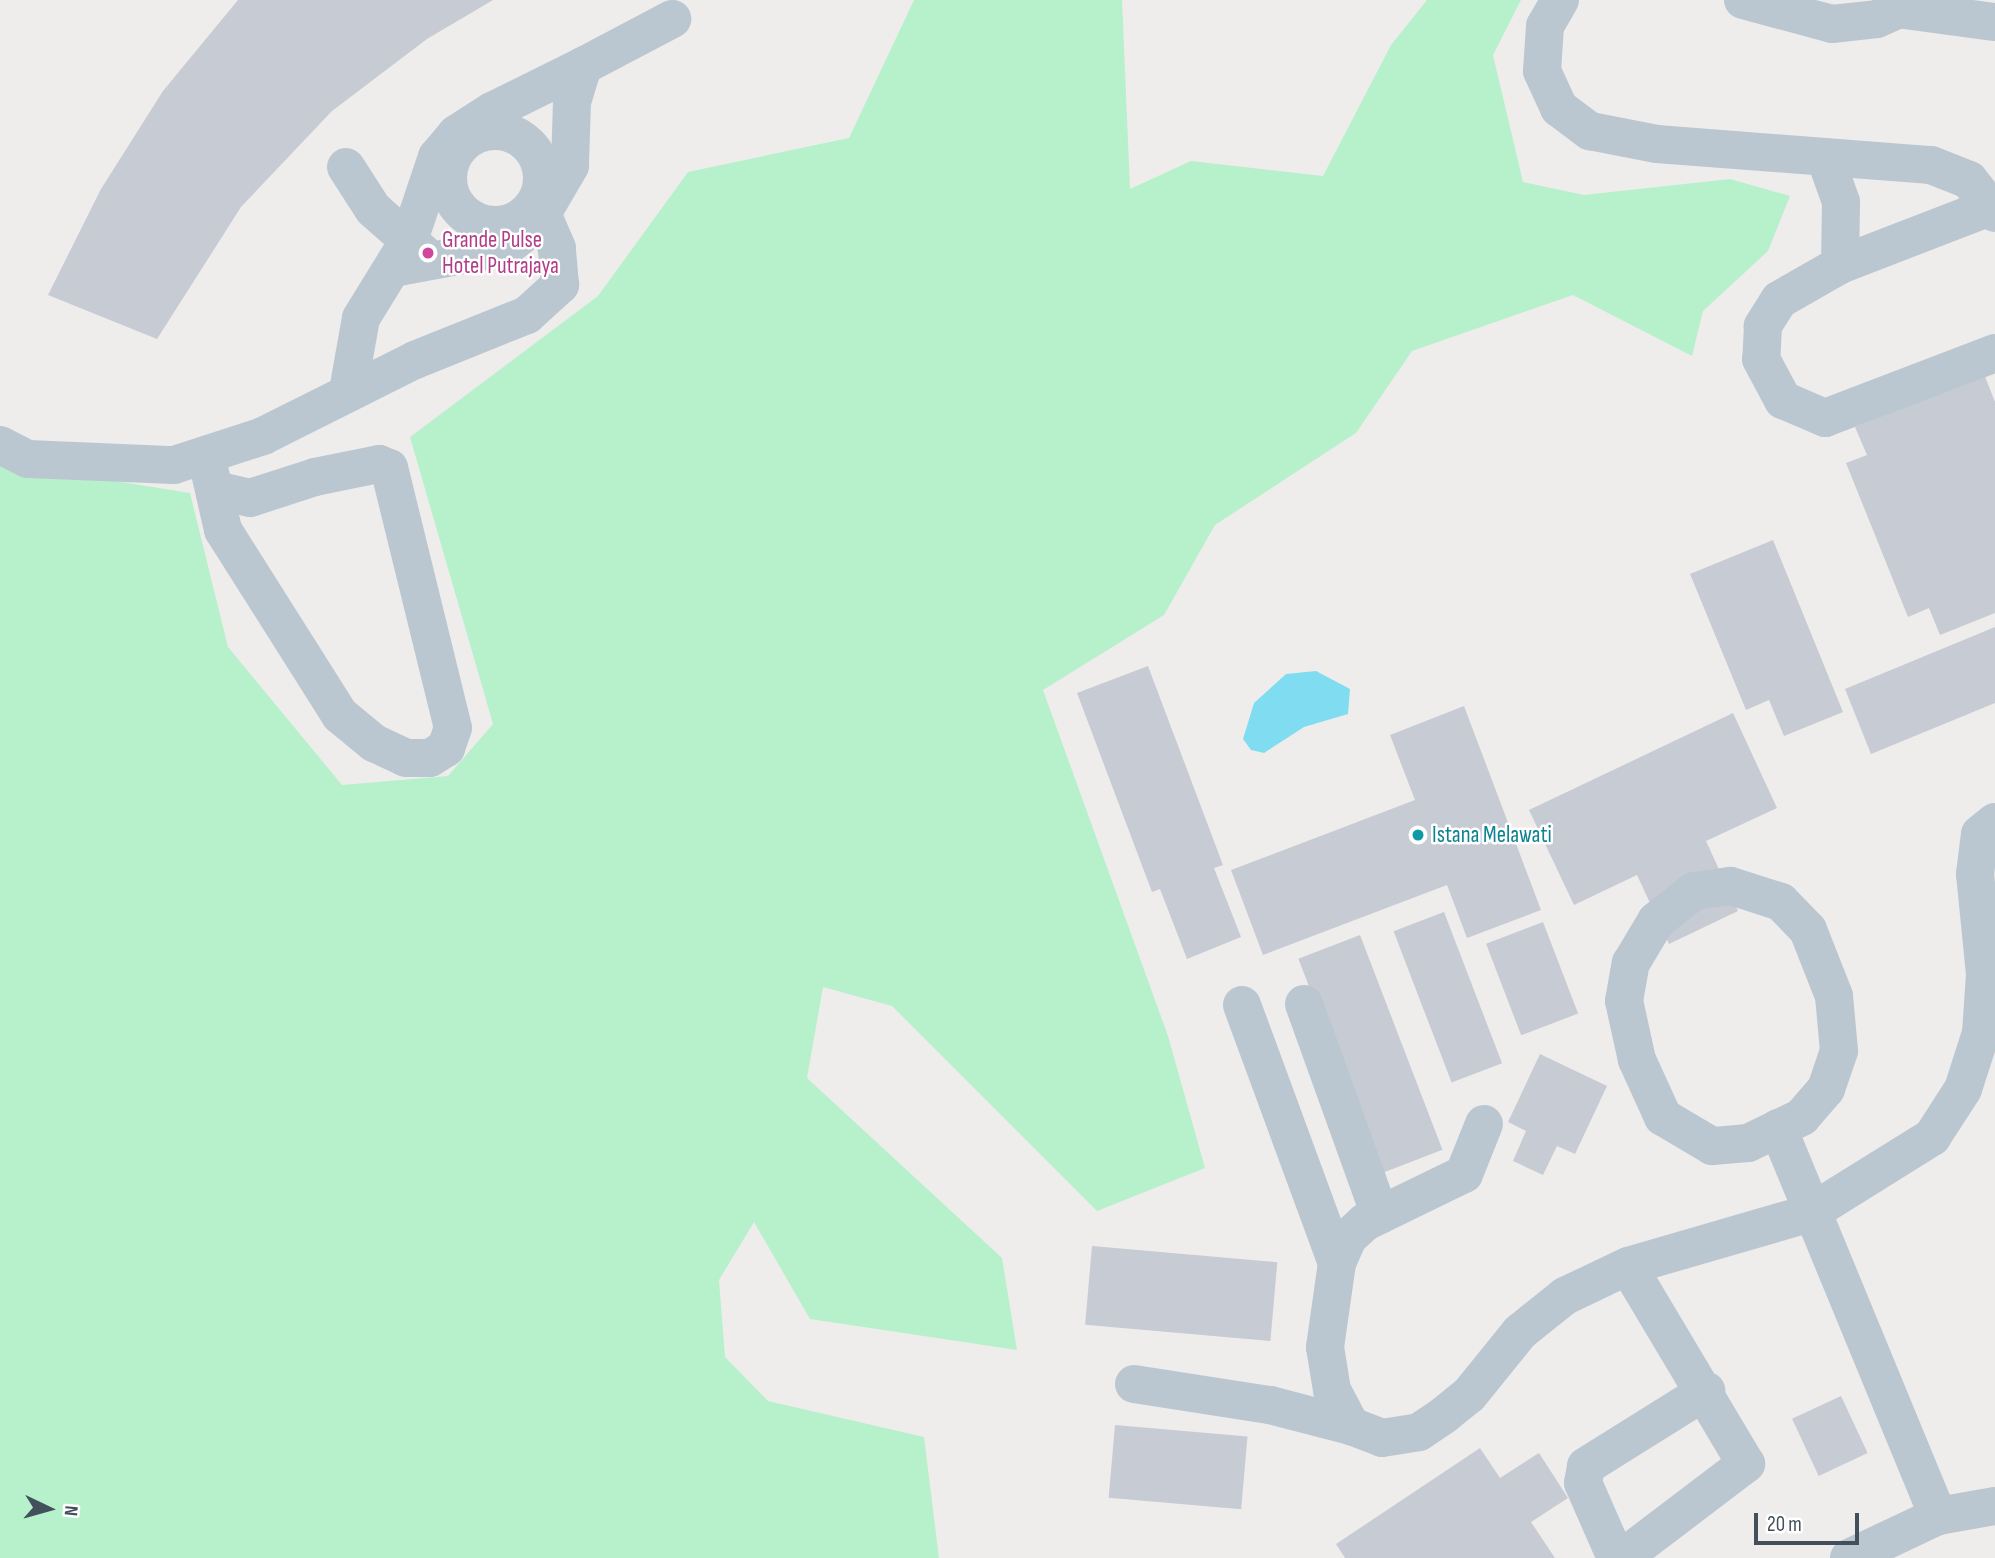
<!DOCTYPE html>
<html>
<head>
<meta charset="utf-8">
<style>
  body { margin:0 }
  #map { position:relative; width:1995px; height:1558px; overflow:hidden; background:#efecec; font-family:"Sofia Sans Condensed",sans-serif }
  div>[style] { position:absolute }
  .green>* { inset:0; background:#b6f1cc }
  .water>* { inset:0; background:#80dcf1 }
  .building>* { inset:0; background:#c7cbd3; transform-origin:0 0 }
  .minor>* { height:38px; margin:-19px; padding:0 19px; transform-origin:19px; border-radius:19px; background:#bbc7d0 }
  .minor>.ring { margin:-19px; padding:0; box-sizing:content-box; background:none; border:38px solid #bbc7d0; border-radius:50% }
  .minor-bridge>* { height:38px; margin:-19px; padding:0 19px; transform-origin:19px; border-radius:19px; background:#bbc7d0 }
  .dots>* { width:19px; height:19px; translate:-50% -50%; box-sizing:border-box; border:4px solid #fff; border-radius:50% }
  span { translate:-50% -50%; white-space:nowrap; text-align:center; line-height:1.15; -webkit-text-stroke:5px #fff; paint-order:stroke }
  .hotel-label { font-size:23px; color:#b23c85 }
  .left { translate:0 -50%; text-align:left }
  .culture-label { font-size:23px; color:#0d838f }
  .north { position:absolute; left:14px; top:1474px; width:70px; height:70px; -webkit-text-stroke:5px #fff; paint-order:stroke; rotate:95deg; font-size:19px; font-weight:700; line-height:28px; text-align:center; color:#43505b }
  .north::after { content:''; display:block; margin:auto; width:24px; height:32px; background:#43505b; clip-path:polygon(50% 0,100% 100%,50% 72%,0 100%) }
  .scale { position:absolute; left:1754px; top:1513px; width:105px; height:32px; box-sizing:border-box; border:4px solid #43505b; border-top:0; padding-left:9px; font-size:21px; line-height:24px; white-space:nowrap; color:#43505b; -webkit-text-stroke:5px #fff; paint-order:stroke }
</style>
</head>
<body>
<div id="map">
  <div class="green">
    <i style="clip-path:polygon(914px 0,1122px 0,1130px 189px,1191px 161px,1323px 176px,1391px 45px,1427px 0,1521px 0,1493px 55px,1523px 182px,1584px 195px,1730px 179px,1790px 196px,1768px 251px,1703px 311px,1692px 356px,1573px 295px,1412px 351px,1356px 433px,1215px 525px,1164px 615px,1043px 690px,1168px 1036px,1205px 1168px,1097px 1211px,892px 1006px,823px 987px,807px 1078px,1002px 1258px,1017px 1350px,810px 1319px,754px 1222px,719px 1280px,725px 1357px,768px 1401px,924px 1437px,939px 1558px,0 1558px,0 455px,28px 467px,190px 493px,228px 647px,342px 785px,448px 776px,493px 724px,410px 437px,598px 296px,688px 172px,849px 138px)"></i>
  </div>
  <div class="water">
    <i style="clip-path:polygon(1316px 671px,1350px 689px,1348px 714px,1304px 727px,1264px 753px,1251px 750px,1243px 739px,1254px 703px,1286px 674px)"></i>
  </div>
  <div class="building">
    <i style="clip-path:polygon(238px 0,493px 0,427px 39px,332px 111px,241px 207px,157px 339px,48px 295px,101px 189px,163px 91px)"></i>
    <i style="clip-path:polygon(1984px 374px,1995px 402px,1995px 613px,1940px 635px,1929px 608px,1908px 617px,1846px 463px,1867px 455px,1855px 427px)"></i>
    <i style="clip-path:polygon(1773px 540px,1843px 712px,1784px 736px,1769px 700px,1746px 710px,1690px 574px)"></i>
    <i style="clip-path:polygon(1995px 627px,1995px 703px,1871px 754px,1845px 689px)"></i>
    <i style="clip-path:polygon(1148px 666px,1223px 865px,1214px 868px,1241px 937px,1187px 959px,1160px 889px,1152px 892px,1077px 693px)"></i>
    <i style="clip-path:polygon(1464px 706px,1541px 910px,1467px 938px,1447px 885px,1263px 955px,1231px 870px,1415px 800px,1390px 735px)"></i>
    <i style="clip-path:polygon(1733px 713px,1777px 808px,1706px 841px,1738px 911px,1669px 944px,1637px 875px,1574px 905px,1529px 810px)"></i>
    <i style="left:1444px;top:912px;width:162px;height:54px;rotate:69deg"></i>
    <i style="left:1543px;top:922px;width:98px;height:61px;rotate:69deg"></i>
    <i style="left:1360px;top:935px;width:230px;height:66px;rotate:69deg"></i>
    <i style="clip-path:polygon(1540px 1054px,1607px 1086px,1575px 1154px,1557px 1146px,1543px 1175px,1513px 1161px,1526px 1131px,1508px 1122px)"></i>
    <i style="left:1092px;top:1246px;width:186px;height:79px;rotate:5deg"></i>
    <i style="left:1841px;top:1396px;width:63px;height:54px;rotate:65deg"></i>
    <i style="left:1115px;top:1425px;width:133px;height:73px;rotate:5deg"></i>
    <i style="clip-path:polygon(1480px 1448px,1500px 1478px,1539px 1453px,1568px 1498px,1531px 1522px,1555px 1558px,1345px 1558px,1336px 1544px)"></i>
  </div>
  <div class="minor">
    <i style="left:1560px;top:0;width:30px;rotate:120deg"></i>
    <i style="left:1545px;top:26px;width:45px;rotate:93.8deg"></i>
    <i style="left:1542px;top:71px;width:41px;rotate:65.3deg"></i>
    <i style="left:1559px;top:108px;width:39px;rotate:37deg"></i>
    <i style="left:1590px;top:131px;width:68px;rotate:11deg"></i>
    <i style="left:1657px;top:144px;width:275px;rotate:4.4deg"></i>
    <i style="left:1931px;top:165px;width:41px;rotate:21.5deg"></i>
    <i style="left:1969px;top:180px;width:42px;rotate:51.8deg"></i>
    <i style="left:1743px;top:0;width:92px;rotate:15.1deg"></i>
    <i style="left:1832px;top:24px;width:45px;rotate:-6.3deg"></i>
    <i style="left:1877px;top:19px;width:46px;rotate:-24.3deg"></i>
    <i style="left:1897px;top:9px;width:99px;rotate:7.6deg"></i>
    <i style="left:583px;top:66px;width:101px;rotate:-27.8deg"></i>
    <i class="ring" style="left:448px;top:131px;width:56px;height:56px"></i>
    <i style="left:1825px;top:157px;width:48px;rotate:70.4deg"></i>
    <i style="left:1841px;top:202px;width:63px;rotate:90.9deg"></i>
    <i style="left:346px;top:167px;width:50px;rotate:57.3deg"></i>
    <i style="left:373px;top:209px;width:69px;rotate:41.5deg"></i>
    <i style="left:1990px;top:207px;width:161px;rotate:158.9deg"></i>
    <i style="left:1840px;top:265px;width:70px;rotate:150.2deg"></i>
    <i style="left:1779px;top:300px;width:31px;rotate:122deg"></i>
    <i style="left:1763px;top:326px;width:33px;rotate:93deg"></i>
    <i style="left:1761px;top:359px;width:47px;rotate:61.8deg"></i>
    <i style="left:1783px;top:400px;width:46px;rotate:23.2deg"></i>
    <i style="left:1825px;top:418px;width:182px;rotate:-20.9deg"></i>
    <i style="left:348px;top:391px;width:74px;rotate:-79.9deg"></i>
    <i style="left:361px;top:318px;width:92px;rotate:-58.4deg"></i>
    <i style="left:409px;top:240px;width:88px;rotate:-71.4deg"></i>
    <i style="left:437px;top:157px;width:30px;rotate:-50deg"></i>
    <i style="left:456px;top:134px;width:43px;rotate:-32.6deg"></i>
    <i style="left:492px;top:111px;width:102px;rotate:-26.3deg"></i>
    <i style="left:583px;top:66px;width:37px;rotate:107deg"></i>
    <i style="left:572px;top:101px;width:65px;rotate:91.8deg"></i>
    <i style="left:570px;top:166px;width:67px;rotate:120.4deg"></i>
    <i style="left:536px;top:224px;width:37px;rotate:142deg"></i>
    <i style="left:507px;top:247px;width:116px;rotate:169.6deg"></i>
    <i style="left:0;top:445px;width:31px;rotate:27deg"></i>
    <i style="left:28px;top:459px;width:146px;rotate:2.4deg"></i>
    <i style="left:174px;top:465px;width:94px;rotate:-18deg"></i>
    <i style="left:263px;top:436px;width:170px;rotate:-26.6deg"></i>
    <i style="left:206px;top:455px;width:77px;rotate:77.2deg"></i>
    <i style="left:223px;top:530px;width:219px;rotate:57.7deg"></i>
    <i style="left:340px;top:715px;width:44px;rotate:39.5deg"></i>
    <i style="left:374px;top:743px;width:35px;rotate:25deg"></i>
    <i style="left:406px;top:758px;width:24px"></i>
    <i style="left:430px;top:758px;width:19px;rotate:-32deg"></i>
    <i style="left:446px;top:748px;width:21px;rotate:-71deg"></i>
    <i style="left:453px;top:728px;width:268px;rotate:-103.8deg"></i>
    <i style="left:389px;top:468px;width:11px;rotate:-158deg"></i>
    <i style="left:379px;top:464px;width:65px;rotate:168.5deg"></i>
    <i style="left:315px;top:477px;width:68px;rotate:162.1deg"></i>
    <i style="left:250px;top:498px;width:35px;rotate:-167deg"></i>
    <i style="left:1731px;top:886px;width:52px;rotate:17.7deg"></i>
    <i style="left:1781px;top:902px;width:39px;rotate:46deg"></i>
    <i style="left:1808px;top:930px;width:71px;rotate:68.5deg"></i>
    <i style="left:1834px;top:996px;width:55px;rotate:84.8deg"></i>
    <i style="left:1839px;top:1051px;width:40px;rotate:108.9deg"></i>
    <i style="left:1826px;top:1089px;width:37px;rotate:131deg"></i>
    <i style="left:1802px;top:1117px;width:60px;rotate:154.3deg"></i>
    <i style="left:1748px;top:1143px;width:36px;rotate:175deg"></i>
    <i style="left:1712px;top:1146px;width:57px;rotate:-149.4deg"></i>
    <i style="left:1663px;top:1117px;width:63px;rotate:-114.5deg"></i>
    <i style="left:1637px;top:1060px;width:60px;rotate:-102.4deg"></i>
    <i style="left:1624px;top:1001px;width:39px;rotate:-80deg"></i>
    <i style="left:1631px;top:963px;width:49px;rotate:-59.2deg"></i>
    <i style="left:1656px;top:921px;width:48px;rotate:-38.3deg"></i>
    <i style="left:1694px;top:891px;width:37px;rotate:-8deg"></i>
    <i style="left:1304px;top:1004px;width:224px;rotate:70.2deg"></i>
    <i style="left:1242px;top:1005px;width:275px;rotate:69.8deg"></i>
    <i style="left:1484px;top:1124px;width:54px;rotate:111.8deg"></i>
    <i style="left:1464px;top:1174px;width:110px;rotate:154.1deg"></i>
    <i style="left:1365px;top:1222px;width:23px;rotate:137deg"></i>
    <i style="left:1348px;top:1238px;width:27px;rotate:114deg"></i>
    <i style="left:1337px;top:1263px;width:85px;rotate:98.1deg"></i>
    <i style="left:1325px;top:1347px;width:44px;rotate:80.8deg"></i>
    <i style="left:1332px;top:1390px;width:41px;rotate:62.2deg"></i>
    <i style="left:1351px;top:1426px;width:33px;rotate:21deg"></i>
    <i style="left:1382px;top:1438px;width:37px;rotate:-9deg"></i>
    <i style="left:1419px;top:1432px;width:30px;rotate:-34deg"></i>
    <i style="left:1444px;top:1415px;width:32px;rotate:-39deg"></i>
    <i style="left:1469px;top:1395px;width:81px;rotate:-51deg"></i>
    <i style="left:1520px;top:1332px;width:58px;rotate:-38.7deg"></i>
    <i style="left:1565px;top:1296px;width:70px;rotate:-25.5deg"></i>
    <i style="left:1628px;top:1266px;width:190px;rotate:-16.2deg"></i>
    <i style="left:1810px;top:1213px;width:144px;rotate:-31.9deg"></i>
    <i style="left:1932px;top:1137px;width:57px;rotate:-57.1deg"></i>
    <i style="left:1963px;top:1089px;width:59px;rotate:-72.2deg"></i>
    <i style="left:1981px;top:1033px;width:59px;rotate:-86.1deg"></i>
    <i style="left:1985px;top:974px;width:100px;rotate:-95.7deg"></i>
    <i style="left:1975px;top:874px;width:40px;rotate:-82.9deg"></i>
    <i style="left:1980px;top:834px;width:19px;rotate:-39deg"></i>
    <i style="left:1778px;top:1128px;width:420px;rotate:67.6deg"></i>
    <i style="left:1134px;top:1384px;width:138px;rotate:8.8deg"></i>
    <i style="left:1270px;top:1405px;width:84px;rotate:14.5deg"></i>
    <i style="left:1616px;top:1558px;width:82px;rotate:-113.7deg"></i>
    <i style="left:1583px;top:1483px;width:17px;rotate:-80deg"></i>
    <i style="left:1586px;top:1466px;width:142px;rotate:-32deg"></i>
    <i style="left:1622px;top:1558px;width:156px;rotate:-37.2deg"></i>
    <i style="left:1746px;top:1464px;width:230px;rotate:-120.8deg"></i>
    <i style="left:1849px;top:1558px;width:98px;rotate:-25.3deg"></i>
    <i style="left:1938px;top:1516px;width:58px;rotate:-10deg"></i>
  </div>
  <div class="minor-bridge">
    <i style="left:415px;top:360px;width:121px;rotate:-21.9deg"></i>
    <i style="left:527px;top:315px;width:45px;rotate:-42.3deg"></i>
    <i style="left:560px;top:285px;width:37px;rotate:-95deg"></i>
    <i style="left:557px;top:248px;width:50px;rotate:-113.5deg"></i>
  </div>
  <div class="dots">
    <i style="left:428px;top:253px;background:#d1479c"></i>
    <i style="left:1418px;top:835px;background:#0f9aa8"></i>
  </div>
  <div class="hotel-label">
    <span class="left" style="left:442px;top:253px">Grande Pulse<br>Hotel Putrajaya</span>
  </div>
  <div class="culture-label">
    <span class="left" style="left:1432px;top:835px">Istana Melawati</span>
  </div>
  <div class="north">N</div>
  <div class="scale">20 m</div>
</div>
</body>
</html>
